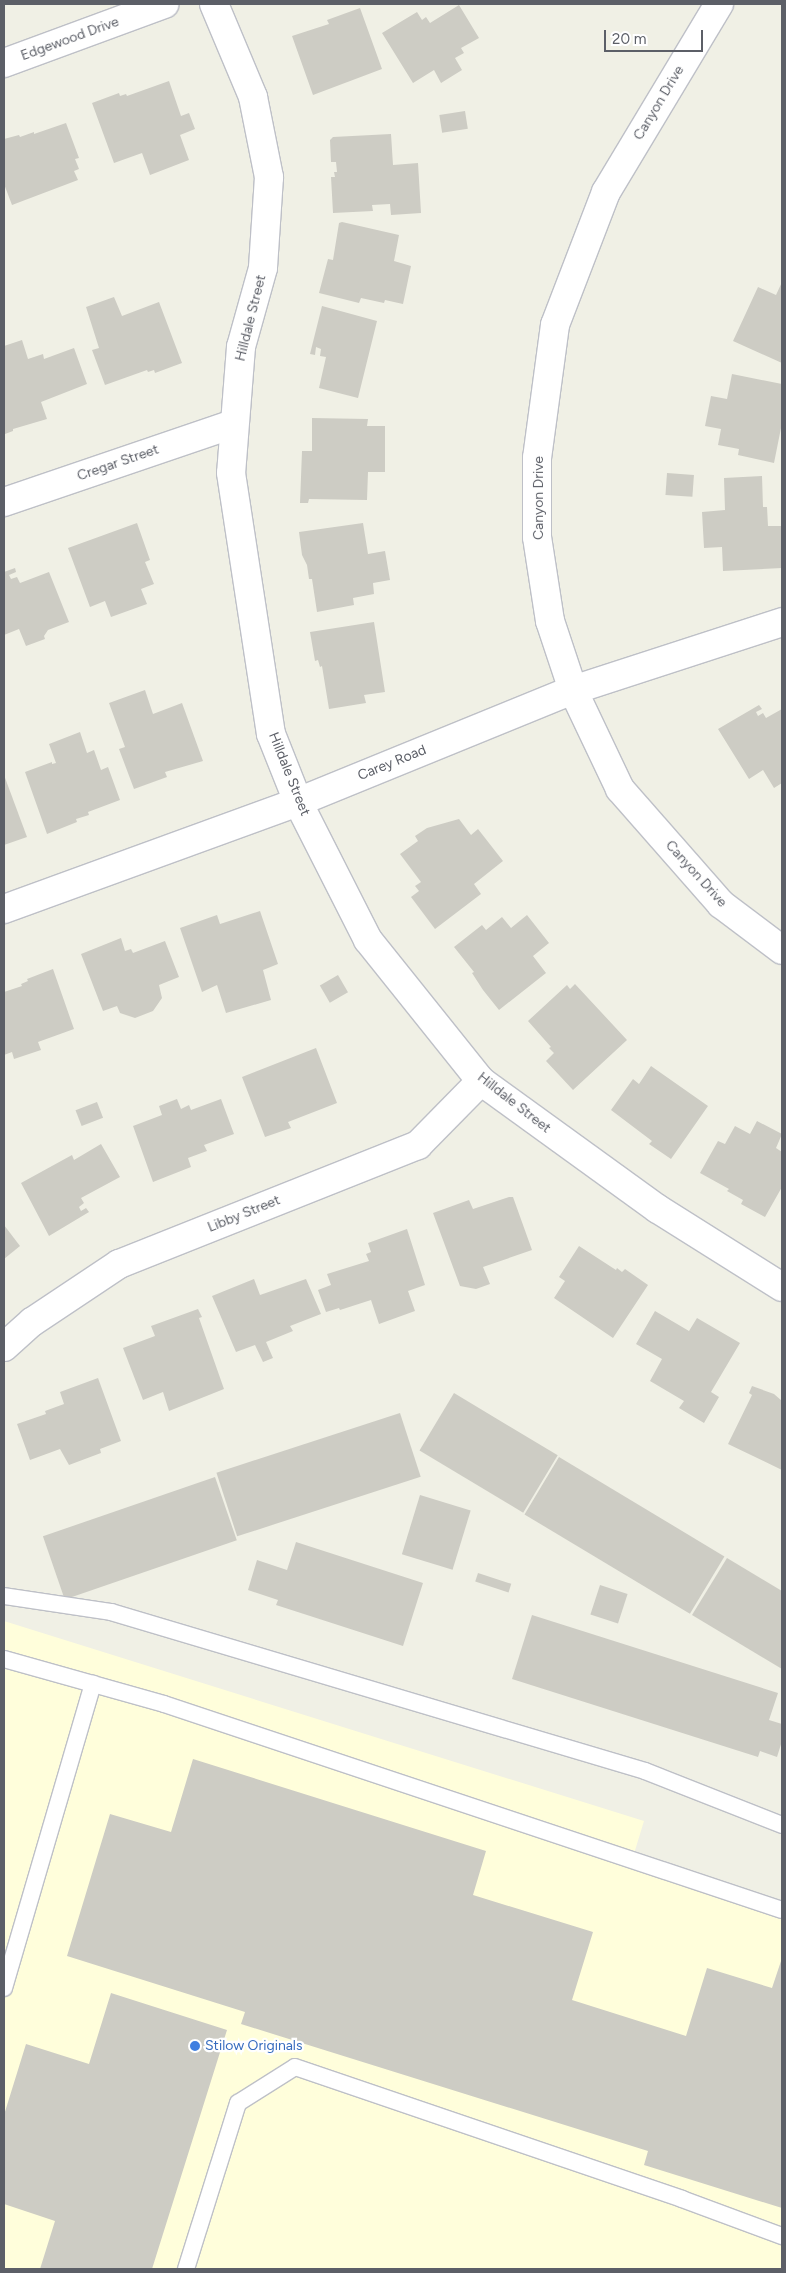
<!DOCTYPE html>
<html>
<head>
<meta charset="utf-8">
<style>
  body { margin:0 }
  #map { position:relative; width:786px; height:2273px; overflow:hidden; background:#f0f0e5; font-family:Figtree,sans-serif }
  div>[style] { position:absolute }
  .commercial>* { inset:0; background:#fffedb }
  .building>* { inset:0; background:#cdccc4; transform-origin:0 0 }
  .roads { filter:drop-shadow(1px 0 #bec0c7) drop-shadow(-1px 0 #bec0c7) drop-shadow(0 1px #bec0c7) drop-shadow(0 -1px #bec0c7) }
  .lane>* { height:16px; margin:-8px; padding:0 8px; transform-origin:8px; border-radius:8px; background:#fff }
  .street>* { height:28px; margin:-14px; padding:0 14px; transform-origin:14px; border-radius:14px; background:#fff }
  .secondary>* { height:28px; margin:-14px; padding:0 14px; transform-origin:14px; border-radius:14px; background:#fff }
  .dots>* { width:14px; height:14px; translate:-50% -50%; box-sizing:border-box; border:2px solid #fff; border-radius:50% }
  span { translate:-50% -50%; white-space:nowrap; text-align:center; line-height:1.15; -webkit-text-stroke:4.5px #fff; paint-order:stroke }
  .street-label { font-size:14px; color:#5c5f67 }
  .shop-label { font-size:14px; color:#366cbe }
  .left { translate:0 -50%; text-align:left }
  .frame { position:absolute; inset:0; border:5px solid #5c5f67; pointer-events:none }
  .scale { position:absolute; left:604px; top:30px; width:99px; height:22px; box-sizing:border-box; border:2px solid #5c5f67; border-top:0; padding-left:6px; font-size:15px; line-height:18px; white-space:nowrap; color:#5c5f67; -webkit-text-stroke:4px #fff; paint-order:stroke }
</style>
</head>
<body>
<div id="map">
  <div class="commercial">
    <i style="clip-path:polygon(4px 1621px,644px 1821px,633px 1857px,782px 1904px,782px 2269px,4px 2269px)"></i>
  </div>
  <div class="building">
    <i style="clip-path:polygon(459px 5px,479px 38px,461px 48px,464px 53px,455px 58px,462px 70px,441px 83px,434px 70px,413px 83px,382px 33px,417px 12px,422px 20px,426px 17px,430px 23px)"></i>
    <i style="clip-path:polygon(360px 8px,382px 69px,313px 95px,292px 36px,329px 24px,327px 20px)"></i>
    <i style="clip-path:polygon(169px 81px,181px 116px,189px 113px,195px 129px,180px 135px,189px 160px,150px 175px,142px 153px,114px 163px,92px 103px,119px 93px,120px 96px,126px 94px,127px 96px)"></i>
    <i style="left:465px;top:111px;width:18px;height:26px;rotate:81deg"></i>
    <i style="clip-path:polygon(66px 123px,79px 158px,75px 159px,79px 169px,74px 171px,78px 180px,12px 205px,4px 184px,4px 139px,19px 135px,20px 137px,34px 132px,34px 134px)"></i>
    <i style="clip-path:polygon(391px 134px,393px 165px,418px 163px,421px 213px,391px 215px,390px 204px,372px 205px,373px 211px,333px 213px,331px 177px,335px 177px,334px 172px,337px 172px,336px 162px,331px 162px,330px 140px,333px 137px)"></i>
    <i style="clip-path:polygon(342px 222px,399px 235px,394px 261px,411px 266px,403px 304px,385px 300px,384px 303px,361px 298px,359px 303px,319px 293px,328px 259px,333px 260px,339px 223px)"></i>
    <i style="clip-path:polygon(782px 282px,782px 363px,733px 341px,758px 287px,776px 295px)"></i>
    <i style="clip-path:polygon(114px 297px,122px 316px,159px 302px,182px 363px,155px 373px,154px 370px,148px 372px,147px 370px,105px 385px,92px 350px,99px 348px,86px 307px)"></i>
    <i style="clip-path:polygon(322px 306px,377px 321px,358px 398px,319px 388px,326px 357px,320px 356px,321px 349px,316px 347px,315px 355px,310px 354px)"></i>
    <i style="clip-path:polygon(22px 340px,28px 359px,43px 354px,44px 359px,74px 348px,87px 384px,41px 402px,47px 419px,13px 429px,13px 431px,5px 434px,4px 346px)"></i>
    <i style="clip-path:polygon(732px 374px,782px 384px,782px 423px,774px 463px,738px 455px,739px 449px,718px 445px,721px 429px,705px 426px,711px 396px,727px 399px)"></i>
    <i style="clip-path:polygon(312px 418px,368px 419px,367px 426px,385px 426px,385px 472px,368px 472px,367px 500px,309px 499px,308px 503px,300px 503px,302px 451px,312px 451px)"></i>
    <i style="left:667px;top:473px;width:27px;height:22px;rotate:4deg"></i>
    <i style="clip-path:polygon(762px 476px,763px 507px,767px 507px,768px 526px,781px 526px,782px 568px,723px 571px,722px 547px,704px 548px,702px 512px,725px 510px,724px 478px)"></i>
    <i style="clip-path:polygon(137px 523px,150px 560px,145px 562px,154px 584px,141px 589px,147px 604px,111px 617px,105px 601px,90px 607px,68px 548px)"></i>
    <i style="clip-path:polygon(363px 523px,368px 554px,385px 551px,390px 580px,373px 583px,374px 594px,353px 598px,354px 605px,317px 612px,312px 579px,309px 579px,307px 565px,302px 555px,299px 532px)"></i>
    <i style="clip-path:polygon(15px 568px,16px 572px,9px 575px,11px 579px,17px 577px,20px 583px,49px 572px,69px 622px,48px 630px,44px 636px,45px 639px,26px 646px,19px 629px,4px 635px,4px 572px)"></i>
    <i style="clip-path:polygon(374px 622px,385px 692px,364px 695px,366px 703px,329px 709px,322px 666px,320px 667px,318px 660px,315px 661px,310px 632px)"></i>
    <i style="clip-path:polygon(145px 690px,153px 714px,182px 703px,203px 761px,165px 772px,167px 777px,134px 789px,119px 749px,125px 747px,109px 703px)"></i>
    <i style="clip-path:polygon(759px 705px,762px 709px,756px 712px,758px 716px,763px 713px,766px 718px,782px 709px,782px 783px,774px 788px,763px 770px,749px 779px,718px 729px)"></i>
    <i style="clip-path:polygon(80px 732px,87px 753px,94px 750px,101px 770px,108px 767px,120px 800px,88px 812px,89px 815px,76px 819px,77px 822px,47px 834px,25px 772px,52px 762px,52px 764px,56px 763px,49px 744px)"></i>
    <i style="clip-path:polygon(4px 775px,27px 837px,4px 845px)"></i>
    <i style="clip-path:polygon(459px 819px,471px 835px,478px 829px,503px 861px,474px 884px,481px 894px,435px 929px,411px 897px,419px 891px,415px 886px,421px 882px,400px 854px,418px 841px,415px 836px,427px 828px)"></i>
    <i style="clip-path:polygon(260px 911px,278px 964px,263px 970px,271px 1000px,226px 1013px,217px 985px,202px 992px,180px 928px,217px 915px,220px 924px)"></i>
    <i style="clip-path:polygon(527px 915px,549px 943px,533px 956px,546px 973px,499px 1010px,483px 990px,472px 973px,474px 972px,454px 947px,482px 925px,486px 930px,502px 917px,511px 928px)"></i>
    <i style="clip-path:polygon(121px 938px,125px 951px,131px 949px,133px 953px,165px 941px,179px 977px,159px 985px,162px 998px,153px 1011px,135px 1018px,120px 1013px,117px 1006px,103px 1011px,81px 954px)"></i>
    <i style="clip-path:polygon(53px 969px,74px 1029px,38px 1042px,41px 1050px,14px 1059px,12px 1052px,4px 1055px,4px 992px,22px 986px,21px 984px,28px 981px,27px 979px)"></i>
    <i style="left:338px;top:975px;width:20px;height:21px;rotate:60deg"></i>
    <i style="clip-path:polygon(575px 984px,627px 1040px,573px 1090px,546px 1061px,554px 1053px,549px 1048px,551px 1047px,528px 1021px,567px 985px,570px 989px)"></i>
    <i style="clip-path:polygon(316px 1048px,337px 1103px,288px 1122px,291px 1128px,265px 1137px,242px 1077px)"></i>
    <i style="clip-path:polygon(651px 1066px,708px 1106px,671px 1159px,649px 1144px,652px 1141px,611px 1110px,633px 1079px,639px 1084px)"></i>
    <i style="clip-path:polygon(177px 1099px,181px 1109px,189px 1105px,191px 1110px,221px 1099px,234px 1134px,204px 1145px,207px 1151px,188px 1158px,191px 1167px,153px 1182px,133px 1126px,162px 1115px,159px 1106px)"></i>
    <i style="left:97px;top:1102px;width:17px;height:23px;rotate:69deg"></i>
    <i style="clip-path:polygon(757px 1121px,782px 1134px,776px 1148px,782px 1152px,782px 1187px,765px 1217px,741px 1204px,743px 1200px,727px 1191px,729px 1189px,700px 1173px,718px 1141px,725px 1144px,735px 1126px,750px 1134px)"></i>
    <i style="clip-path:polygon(101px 1144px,120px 1177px,81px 1198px,84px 1203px,79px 1207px,81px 1211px,86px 1208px,89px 1212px,49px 1236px,21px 1183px,72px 1155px,74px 1160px)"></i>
    <i style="clip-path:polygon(509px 1197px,513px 1197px,532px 1250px,483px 1267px,490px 1284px,476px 1289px,460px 1286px,433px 1213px,469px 1200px,473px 1209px)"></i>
    <i style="clip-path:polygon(4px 1225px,20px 1246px,4px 1259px)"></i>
    <i style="clip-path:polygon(407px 1229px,425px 1285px,408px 1291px,415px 1311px,379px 1324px,371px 1300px,340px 1310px,339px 1308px,326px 1312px,318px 1290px,331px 1285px,327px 1274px,369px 1261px,366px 1254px,371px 1252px,368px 1243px)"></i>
    <i style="clip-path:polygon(579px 1246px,616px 1270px,617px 1268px,622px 1272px,625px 1269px,648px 1285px,613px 1338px,554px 1298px,565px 1281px,559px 1277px)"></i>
    <i style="clip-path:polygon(254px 1279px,260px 1295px,306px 1279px,321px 1314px,290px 1326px,293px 1331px,266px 1342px,273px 1358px,263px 1362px,255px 1345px,236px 1352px,212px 1296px)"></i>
    <i style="clip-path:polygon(198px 1309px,202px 1317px,199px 1318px,224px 1389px,169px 1411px,163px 1392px,143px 1400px,123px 1348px,155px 1336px,151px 1326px)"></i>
    <i style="clip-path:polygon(655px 1311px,689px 1331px,697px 1318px,740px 1343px,711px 1392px,719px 1397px,704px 1423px,679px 1408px,684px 1401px,650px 1381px,662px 1359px,636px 1344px)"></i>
    <i style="clip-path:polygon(98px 1378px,121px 1441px,100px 1449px,101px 1453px,69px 1465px,60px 1449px,30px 1460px,17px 1424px,46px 1414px,45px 1411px,64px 1404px,60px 1392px)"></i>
    <i style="clip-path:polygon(752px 1386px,774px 1394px,782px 1401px,782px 1470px,728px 1444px,752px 1395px,749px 1393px)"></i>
    <i style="left:454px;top:1393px;width:121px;height:67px;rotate:31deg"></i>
    <i style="left:400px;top:1413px;width:67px;height:193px;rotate:72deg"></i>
    <i style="left:559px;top:1457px;width:193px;height:67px;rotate:31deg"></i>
    <i style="left:215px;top:1477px;width:67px;height:182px;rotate:71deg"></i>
    <i style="left:420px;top:1495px;width:53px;height:62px;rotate:17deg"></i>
    <i style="clip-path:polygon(296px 1542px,423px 1583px,403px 1646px,276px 1605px,278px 1600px,248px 1590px,257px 1560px,287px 1570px)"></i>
    <i style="clip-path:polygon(727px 1558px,782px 1591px,782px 1669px,692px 1615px)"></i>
    <i style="left:478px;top:1573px;width:35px;height:9px;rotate:18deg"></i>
    <i style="left:600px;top:1585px;width:29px;height:31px;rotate:18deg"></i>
    <i style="clip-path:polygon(532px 1615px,778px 1693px,769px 1720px,782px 1724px,782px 1741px,777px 1757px,760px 1751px,758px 1757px,512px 1679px)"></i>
    <i style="clip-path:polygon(193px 1759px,486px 1851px,473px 1895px,593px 1932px,572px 2000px,686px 2036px,707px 1968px,772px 1988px,782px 1958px,782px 2208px,644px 2165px,648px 2151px,241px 2024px,245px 2012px,67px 1956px,110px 1814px,171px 1832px)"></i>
    <i style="clip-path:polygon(111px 1993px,227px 2030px,152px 2269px,40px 2269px,55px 2221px,4px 2204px,4px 2115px,26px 2044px,89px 2064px)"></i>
  </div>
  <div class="roads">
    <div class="lane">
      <i style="left:4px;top:1596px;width:108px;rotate:8.5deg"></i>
      <i style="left:111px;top:1612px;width:557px;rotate:16.58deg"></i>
      <i style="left:645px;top:1771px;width:147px;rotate:21.5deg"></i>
      <i style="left:4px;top:1659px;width:166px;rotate:15.7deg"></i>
      <i style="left:164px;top:1704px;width:651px;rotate:18.43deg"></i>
      <i style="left:4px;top:1988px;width:317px;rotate:-73.7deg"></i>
      <i style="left:186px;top:2269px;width:174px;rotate:-72.6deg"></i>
      <i style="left:238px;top:2103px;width:67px;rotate:-32.3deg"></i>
      <i style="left:295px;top:2067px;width:409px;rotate:18.8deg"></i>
      <i style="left:682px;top:2199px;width:107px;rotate:20.3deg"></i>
    </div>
    <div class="street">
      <i style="left:214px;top:4px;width:101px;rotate:67.2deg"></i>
      <i style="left:253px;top:97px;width:82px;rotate:78.7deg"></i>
      <i style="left:269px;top:177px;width:91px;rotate:93.8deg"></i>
      <i style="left:263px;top:268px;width:82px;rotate:105.6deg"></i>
      <i style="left:241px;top:347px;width:126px;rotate:94.5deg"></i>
      <i style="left:231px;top:473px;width:264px;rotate:81.3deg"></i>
      <i style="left:271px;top:734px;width:73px;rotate:68.3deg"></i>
      <i style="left:298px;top:802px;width:155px;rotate:63.1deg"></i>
      <i style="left:368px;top:940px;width:181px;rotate:51.3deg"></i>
      <i style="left:481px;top:1081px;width:218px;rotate:35.9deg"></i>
      <i style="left:658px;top:1209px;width:146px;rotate:32.2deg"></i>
      <i style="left:4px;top:63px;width:171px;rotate:-20.2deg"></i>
      <i style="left:4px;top:502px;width:242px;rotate:-18.8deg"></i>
      <i style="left:4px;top:1347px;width:38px;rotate:-42deg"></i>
      <i style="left:32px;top:1322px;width:105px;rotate:-33.7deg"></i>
      <i style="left:119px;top:1264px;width:322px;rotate:-21.7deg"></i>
      <i style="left:418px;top:1145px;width:90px;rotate:-45.5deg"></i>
    </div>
    <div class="secondary">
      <i style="left:719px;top:4px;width:219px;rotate:121deg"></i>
      <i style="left:606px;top:192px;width:142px;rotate:111deg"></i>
      <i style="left:555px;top:325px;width:134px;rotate:97.7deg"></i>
      <i style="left:537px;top:458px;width:79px;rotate:90deg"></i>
      <i style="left:537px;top:537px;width:85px;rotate:81.2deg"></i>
      <i style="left:550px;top:621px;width:73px;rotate:71.6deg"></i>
      <i style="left:573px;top:690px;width:110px;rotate:64.6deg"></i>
      <i style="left:620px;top:789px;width:153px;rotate:48.7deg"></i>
      <i style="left:721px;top:904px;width:76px;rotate:37deg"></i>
      <i style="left:4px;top:909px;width:313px;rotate:-20deg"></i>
      <i style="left:298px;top:802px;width:297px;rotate:-22.2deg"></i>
      <i style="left:573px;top:690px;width:220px;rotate:-18deg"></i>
    </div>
  </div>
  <div class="dots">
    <i style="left:195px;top:2046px;background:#3f7fe0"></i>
  </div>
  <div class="street-label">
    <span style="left:70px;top:39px;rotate:-20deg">Edgewood Drive</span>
    <span style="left:659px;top:103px;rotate:-59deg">Canyon Drive</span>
    <span style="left:251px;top:318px;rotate:-76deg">Hilldale Street</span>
    <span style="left:118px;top:463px;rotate:-19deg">Cregar Street</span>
    <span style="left:539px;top:498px;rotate:-90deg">Canyon Drive</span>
    <span style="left:392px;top:763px;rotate:-22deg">Carey Road</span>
    <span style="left:289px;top:774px;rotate:68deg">Hilldale Street</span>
    <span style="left:696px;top:874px;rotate:48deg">Canyon Drive</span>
    <span style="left:514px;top:1103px;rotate:38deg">Hilldale Street</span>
    <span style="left:244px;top:1214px;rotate:-22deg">Libby Street</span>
  </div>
  <div class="shop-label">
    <span class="left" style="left:205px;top:2046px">Stilow Originals</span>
  </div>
  <div class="frame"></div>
  <div class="scale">20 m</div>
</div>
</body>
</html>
